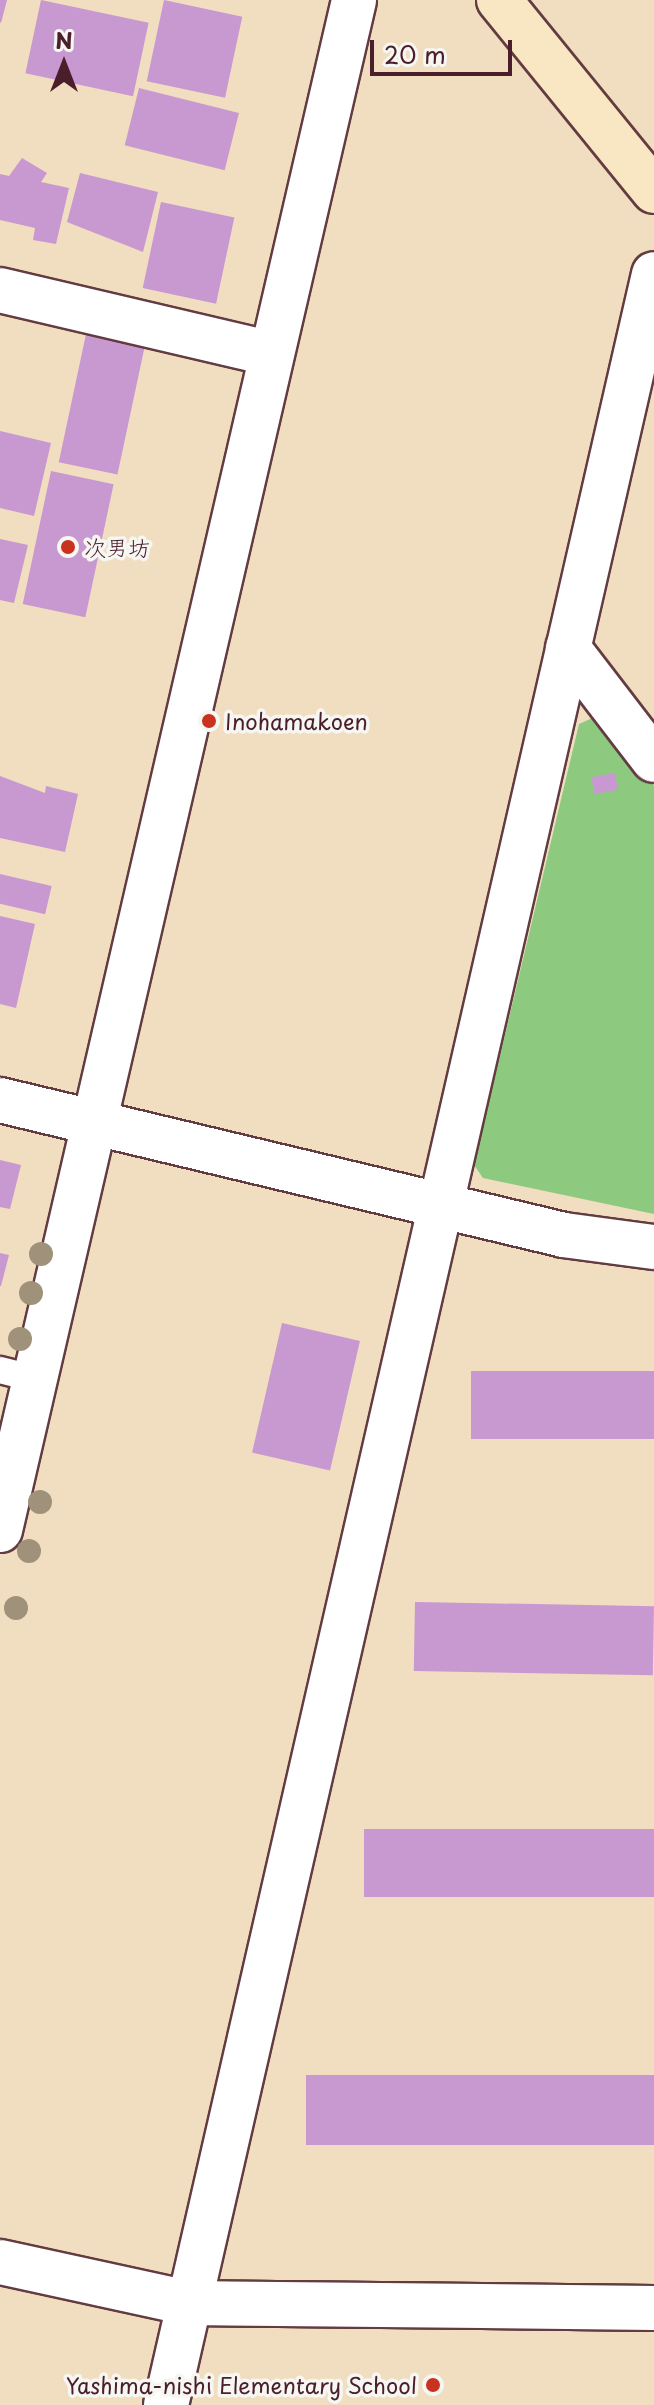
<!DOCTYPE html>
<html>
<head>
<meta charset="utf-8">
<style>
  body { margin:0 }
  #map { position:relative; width:654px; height:2405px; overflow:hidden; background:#f1ddbf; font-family:"Playpen Sans","Klee One",sans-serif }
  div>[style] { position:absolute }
  .green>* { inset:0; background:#8dca80 }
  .building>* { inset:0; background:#c898d1; transform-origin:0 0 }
  .roads { filter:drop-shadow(2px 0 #633c41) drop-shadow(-2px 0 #633c41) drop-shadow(0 2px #633c41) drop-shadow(0 -2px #633c41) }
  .service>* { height:26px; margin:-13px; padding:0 13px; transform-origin:13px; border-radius:13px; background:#fff }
  .minor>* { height:44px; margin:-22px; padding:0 22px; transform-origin:22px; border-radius:22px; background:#fff }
  .tertiary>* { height:44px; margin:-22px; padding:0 22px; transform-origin:22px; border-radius:22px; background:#fff }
  .secondary>* { height:44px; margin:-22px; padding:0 22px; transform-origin:22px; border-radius:22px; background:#f9e7c3 }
  .trees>* { width:24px; height:24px; margin:-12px; border-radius:50%; background:#a0917b }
  .dots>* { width:22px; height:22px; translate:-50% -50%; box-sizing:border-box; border:4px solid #f6f6f2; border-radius:50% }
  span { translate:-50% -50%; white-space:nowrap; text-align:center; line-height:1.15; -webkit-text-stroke:7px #f6f6f2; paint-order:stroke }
  .poi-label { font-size:22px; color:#4a1f2b }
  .left { translate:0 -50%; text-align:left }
  .right { translate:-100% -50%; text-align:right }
  .north { position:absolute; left:24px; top:24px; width:80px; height:80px; -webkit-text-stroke:6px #f6f6f2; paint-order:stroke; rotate:0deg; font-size:22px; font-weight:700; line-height:32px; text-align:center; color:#4a1f2b }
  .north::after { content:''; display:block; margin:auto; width:28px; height:36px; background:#4a1f2b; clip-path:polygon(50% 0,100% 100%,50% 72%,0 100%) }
  .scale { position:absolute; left:370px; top:40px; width:142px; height:36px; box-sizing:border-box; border:4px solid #4a1f2b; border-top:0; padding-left:10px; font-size:24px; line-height:28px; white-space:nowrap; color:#4a1f2b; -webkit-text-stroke:6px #f6f6f2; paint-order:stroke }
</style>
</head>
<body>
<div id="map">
  <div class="green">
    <i style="clip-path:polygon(599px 715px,654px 786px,654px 1214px,483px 1178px,474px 1165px,579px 724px)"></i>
  </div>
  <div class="building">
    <i style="clip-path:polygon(0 0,7px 0,1px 23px,0 22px)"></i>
    <i style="left:41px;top:0;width:110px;height:75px;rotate:12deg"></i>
    <i style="left:164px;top:0;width:80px;height:83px;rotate:12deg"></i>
    <i style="left:139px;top:88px;width:103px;height:59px;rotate:14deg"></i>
    <i style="clip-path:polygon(22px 158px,47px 173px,41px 182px,69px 188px,56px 244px,33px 240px,35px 228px,0 220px,0 174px,9px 176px)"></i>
    <i style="clip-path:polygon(80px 173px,158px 192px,143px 252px,67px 222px)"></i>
    <i style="left:161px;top:202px;width:75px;height:88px;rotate:12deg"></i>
    <i style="left:86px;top:334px;width:60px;height:131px;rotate:12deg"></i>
    <i style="clip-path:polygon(0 431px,51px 443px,34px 516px,0 508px)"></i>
    <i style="left:51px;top:471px;width:64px;height:136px;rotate:12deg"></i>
    <i style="clip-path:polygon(0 539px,28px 545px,14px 603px,0 600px)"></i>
    <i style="left:615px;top:773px;width:17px;height:24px;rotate:80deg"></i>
    <i style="clip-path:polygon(0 776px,45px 793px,46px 786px,78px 794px,65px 852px,0 838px)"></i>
    <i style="left:0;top:874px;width:53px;height:29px;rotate:13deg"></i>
    <i style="clip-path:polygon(0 916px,35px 924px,16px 1008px,0 1004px)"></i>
    <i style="clip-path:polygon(0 1160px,21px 1165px,10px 1209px,0 1207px)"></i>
    <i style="clip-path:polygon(0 1253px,9px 1255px,1px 1286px,0 1286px)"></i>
    <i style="left:282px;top:1323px;width:80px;height:133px;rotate:13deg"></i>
    <i style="left:471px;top:1371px;width:183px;height:68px"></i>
    <i style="left:415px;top:1602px;width:239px;height:69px;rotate:1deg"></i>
    <i style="left:364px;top:1829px;width:290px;height:68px"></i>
    <i style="left:306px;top:2075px;width:348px;height:70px"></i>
  </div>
  <div class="roads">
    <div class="service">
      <i style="left:0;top:1370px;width:37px;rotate:14deg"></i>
    </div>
    <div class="minor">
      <i style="left:0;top:290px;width:275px;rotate:13.2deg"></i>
      <i style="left:568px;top:648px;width:141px;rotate:52.5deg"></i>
      <i style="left:0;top:1100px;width:580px;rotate:13.46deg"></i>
      <i style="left:564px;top:1235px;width:91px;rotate:7.6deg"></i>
      <i style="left:0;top:2262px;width:192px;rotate:12.3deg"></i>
      <i style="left:188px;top:2303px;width:466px;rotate:0.6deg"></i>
      <i style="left:166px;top:2405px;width:2186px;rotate:-77.1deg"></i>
    </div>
    <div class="tertiary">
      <i style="left:0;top:1530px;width:1570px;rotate:-76.97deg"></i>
    </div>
    <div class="secondary">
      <i style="left:499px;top:0;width:246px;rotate:50.9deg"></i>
    </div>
  </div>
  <div class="trees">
    <i style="left:41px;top:1254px"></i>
    <i style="left:31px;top:1293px"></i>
    <i style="left:20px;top:1339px"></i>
    <i style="left:40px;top:1502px"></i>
    <i style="left:29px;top:1551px"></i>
    <i style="left:16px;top:1608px"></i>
  </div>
  <div class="dots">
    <i style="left:68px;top:547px;background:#c8321e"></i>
    <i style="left:209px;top:721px;background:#c8321e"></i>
    <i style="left:433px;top:2385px;background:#c8321e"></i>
  </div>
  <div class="poi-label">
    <span class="left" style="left:84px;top:547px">次男坊</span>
    <span class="left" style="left:225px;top:721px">Inohamakoen</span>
    <span class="right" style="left:417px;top:2385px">Yashima-nishi Elementary School</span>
  </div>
  <div class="north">N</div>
  <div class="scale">20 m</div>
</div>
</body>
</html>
